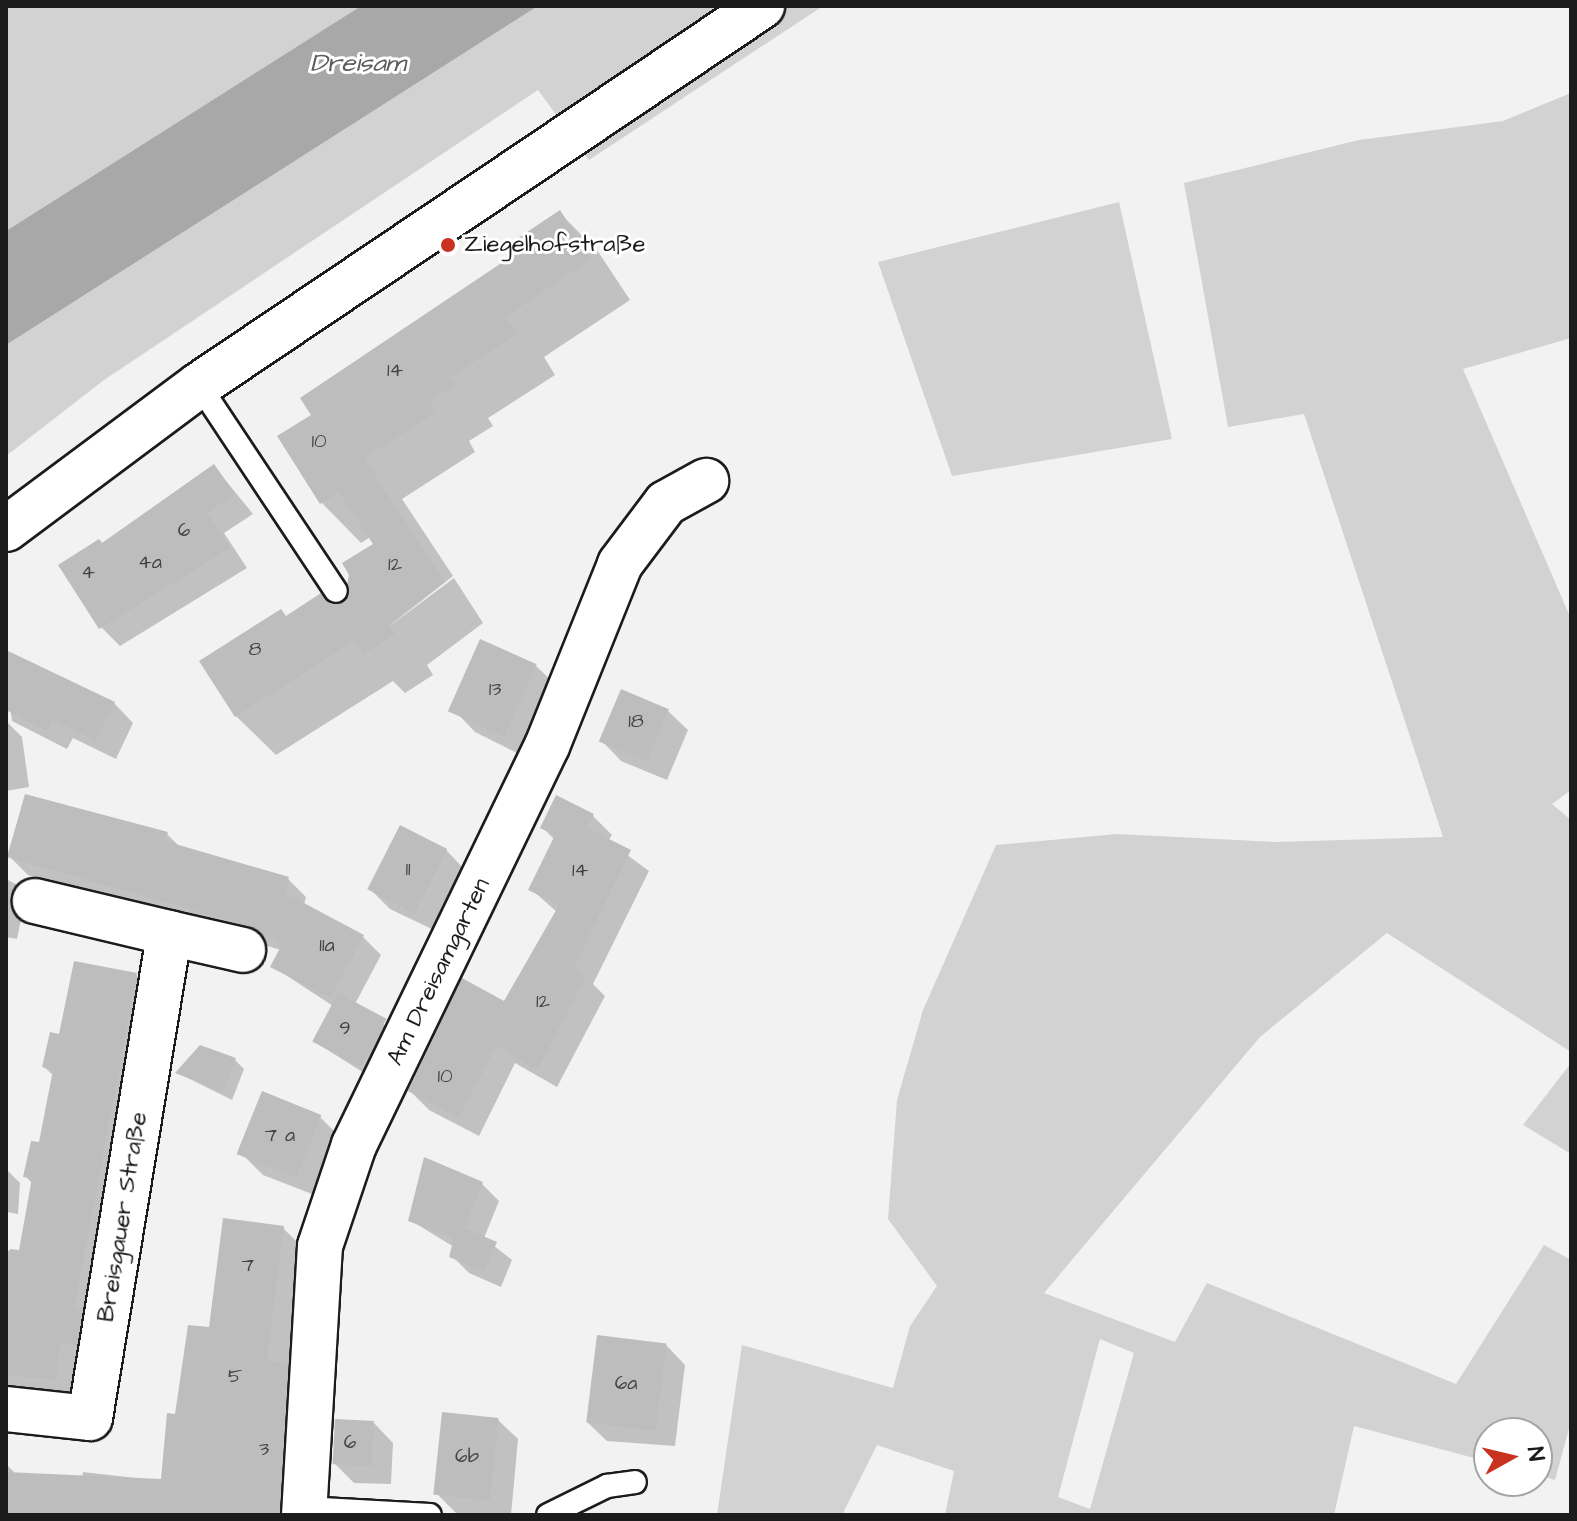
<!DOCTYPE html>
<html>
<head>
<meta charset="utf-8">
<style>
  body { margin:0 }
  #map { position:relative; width:1577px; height:1521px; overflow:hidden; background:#f2f2f2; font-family:"Architects Daughter",sans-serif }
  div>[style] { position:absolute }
  .green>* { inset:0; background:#d2d2d2 }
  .water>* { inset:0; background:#a8a8a8 }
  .shadow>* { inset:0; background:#0003 }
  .building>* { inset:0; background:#bdbdbd; transform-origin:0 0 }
  .roads { filter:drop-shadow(2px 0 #1c1c1c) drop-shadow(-2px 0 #1c1c1c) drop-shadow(0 2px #1c1c1c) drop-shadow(0 -2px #1c1c1c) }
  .service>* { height:22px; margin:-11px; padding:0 11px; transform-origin:11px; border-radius:11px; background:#fff }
  .minor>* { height:44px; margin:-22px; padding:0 22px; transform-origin:22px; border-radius:22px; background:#fff }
  .dots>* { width:22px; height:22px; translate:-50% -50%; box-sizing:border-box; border:4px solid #fff; border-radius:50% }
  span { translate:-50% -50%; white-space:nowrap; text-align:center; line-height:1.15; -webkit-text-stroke:6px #fff; paint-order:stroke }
  .number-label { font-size:20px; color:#444 }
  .number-label span { -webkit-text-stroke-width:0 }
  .poi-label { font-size:24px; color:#1c1c1c }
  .left { translate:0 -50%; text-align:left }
  .street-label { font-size:24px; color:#1c1c1c }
  .water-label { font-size:26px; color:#5b5b5b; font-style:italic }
  .frame { position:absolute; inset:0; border:8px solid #1c1c1c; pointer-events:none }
  .north { position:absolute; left:1473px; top:1417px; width:80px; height:80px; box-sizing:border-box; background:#fff; border:2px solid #a4a4a4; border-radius:50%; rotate:82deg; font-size:22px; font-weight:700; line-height:32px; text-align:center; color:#1c1c1c }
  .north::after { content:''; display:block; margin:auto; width:28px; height:36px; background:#c8321e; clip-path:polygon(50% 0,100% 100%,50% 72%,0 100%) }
</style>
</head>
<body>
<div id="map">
  <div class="green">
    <i style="clip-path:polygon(6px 6px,361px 6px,6px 231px)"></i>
    <i style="clip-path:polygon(538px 6px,823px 6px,589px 160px,538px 90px,104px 380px,6px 456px,6px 345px)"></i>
    <i style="clip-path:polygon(evenodd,1571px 93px,1571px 338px,1463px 369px,1571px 619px,1571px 790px,1552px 804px,1571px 820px,1571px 1052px,1387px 933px,1260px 1037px,1044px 1293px,1175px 1342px,1207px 1283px,1456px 1384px,1544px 1245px,1571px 1260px,1571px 1421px,1555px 1480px,1537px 1475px,1537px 1433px,1489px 1433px,1489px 1462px,1354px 1426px,1334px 1515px,945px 1515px,954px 1471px,877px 1445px,842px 1515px,717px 1515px,742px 1345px,893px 1388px,910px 1326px,937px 1286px,888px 1219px,897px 1100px,923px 1010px,996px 845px,1117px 834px,1276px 842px,1443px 837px,1304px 414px,1228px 427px,1184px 183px,1359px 140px,1503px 121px,1571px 93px,1100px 1339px,1134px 1353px,1090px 1509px,1058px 1497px,1100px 1339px)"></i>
    <i style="clip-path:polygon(1119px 202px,1172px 439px,952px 476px,878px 262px)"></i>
    <i style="clip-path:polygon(1571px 1063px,1571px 1154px,1523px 1125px)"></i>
  </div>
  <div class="water">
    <i style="clip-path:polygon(361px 6px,538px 6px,6px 345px,6px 231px)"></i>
  </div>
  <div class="shadow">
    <i style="clip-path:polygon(560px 213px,599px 253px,630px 300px,544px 357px,555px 375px,488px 418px,493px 426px,469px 441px,475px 452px,402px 499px,453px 576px,387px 628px,454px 578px,483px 623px,427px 665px,433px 675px,405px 693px,393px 681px,276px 755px,236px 716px,287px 618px,346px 604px,375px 545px,370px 537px,361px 543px,322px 503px,314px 416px,518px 254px)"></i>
    <i style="clip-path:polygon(214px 466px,253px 514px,224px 533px,247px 568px,120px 646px,101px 627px,103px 545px)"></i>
    <i style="clip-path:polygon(481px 641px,536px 666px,556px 685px,523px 756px,475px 732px,456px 712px)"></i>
    <i style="clip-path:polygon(6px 675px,114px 703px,133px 723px,116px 759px,73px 738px,67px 749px,12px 721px)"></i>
    <i style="clip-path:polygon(668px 711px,688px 730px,667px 780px,621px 761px,602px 741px)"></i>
    <i style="clip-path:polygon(6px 721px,22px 737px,29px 787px,6px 791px)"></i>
    <i style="clip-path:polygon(27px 797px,167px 834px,181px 848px,288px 879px,306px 897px,304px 905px,363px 937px,381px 955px,355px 1004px,402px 1037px,380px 1083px,315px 1042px,333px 1006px,272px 966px,281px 950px,28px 875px,10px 857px)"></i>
    <i style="clip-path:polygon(592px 815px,612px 835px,608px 841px,649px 871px,593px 984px,605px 996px,557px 1087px,515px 1063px,479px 1136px,429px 1110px,410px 1091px,505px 1004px,557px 912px,531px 889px,555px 840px,542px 827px)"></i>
    <i style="clip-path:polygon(446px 850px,465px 870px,436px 931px,390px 909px,370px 889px)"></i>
    <i style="clip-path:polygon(6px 879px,27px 890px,17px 939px,6px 937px)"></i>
    <i style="clip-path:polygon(136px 975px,154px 993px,74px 1397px,6px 1390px,6px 1250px,21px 1252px,33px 1184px,25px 1176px,41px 1145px,54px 1076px,44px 1067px,61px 1036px)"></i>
    <i style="clip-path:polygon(235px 1060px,244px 1069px,232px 1100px,178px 1073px)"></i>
    <i style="clip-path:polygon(320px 1117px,340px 1137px,317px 1196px,263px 1175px,243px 1155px)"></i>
    <i style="clip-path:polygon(6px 1169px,20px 1183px,18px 1214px,6px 1212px)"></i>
    <i style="clip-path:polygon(482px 1184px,499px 1201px,484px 1238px,512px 1260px,501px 1287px,469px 1273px,452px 1256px,454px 1247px,410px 1220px)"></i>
    <i style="clip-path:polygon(283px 1228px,306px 1251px,300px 1515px,6px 1515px,6px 1464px,18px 1476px,82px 1483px,83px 1472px,162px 1481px,176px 1416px,210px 1330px)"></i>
    <i style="clip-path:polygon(666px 1345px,685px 1365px,675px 1446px,607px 1441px,587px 1422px)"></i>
    <i style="clip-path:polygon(498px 1420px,518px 1439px,511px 1515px,457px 1514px,437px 1494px)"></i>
    <i style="clip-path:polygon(374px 1423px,393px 1443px,391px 1484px,354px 1483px,334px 1463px)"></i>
  </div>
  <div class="building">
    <i style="clip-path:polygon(560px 210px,591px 259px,505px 317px,517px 334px,450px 377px,455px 385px,430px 401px,436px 412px,364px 458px,445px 582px,388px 624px,395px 634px,363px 654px,354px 641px,235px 717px,199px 661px,281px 609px,286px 616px,321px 593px,331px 604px,344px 602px,349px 575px,342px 563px,373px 544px,339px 492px,320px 504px,277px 436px,311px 415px,300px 398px,515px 254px,509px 244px)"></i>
    <i style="clip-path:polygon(214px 464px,235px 494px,207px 513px,230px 548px,99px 629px,58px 565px,99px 539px,102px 543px)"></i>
    <i style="left:480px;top:639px;width:62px;height:79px;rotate:24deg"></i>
    <i style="clip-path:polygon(6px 650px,115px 702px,96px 741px,53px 719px,47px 731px,6px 710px)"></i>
    <i style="left:621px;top:689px;width:52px;height:57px;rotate:23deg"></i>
    <i style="clip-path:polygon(25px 794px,168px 832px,165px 841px,289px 877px,285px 893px,364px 935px,331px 998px,270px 967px,282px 944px,249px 926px,7px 857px)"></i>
    <i style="clip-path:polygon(556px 795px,594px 814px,587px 828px,631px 850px,574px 967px,587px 975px,537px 1070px,496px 1046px,459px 1118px,408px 1091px,462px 978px,504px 1001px,559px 905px,528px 890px,555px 835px,540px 828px)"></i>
    <i style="left:400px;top:825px;width:53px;height:72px;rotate:27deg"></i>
    <i style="clip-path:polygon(74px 961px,137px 973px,74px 1309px,82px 1310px,77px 1345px,60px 1343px,57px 1380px,6px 1375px,6px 1267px,10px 1249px,19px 1250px,32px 1178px,23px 1177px,31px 1141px,39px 1142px,53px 1070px,42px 1067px,50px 1032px,59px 1034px)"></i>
    <i style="left:338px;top:993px;width:55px;height:55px;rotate:28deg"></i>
    <i style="clip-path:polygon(200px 1045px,236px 1058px,223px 1092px,175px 1073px)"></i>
    <i style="left:262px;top:1091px;width:64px;height:68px;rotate:22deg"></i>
    <i style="clip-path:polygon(424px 1157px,483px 1182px,464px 1228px,497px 1242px,484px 1271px,449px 1257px,454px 1238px,408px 1221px)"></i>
    <i style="clip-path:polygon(223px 1218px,284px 1226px,267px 1361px,288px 1364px,279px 1515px,6px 1515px,6px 1472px,161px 1479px,167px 1413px,175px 1414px,188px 1325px,209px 1327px)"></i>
    <i style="left:597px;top:1335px;width:70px;height:88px;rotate:7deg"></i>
    <i style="left:442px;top:1412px;width:57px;height:83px;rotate:6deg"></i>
    <i style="left:335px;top:1419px;width:39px;height:45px;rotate:3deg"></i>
  </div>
  <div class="roads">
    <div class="service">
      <i style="left:199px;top:385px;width:247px;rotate:56.4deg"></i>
      <i style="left:304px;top:1508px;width:126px;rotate:3.2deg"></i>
      <i style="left:548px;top:1515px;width:66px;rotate:-26.2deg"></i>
      <i style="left:607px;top:1486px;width:28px;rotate:-8deg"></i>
    </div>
    <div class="minor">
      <i style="left:6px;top:529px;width:241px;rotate:-36.7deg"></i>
      <i style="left:199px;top:385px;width:679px;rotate:-33.95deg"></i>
      <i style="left:169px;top:933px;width:76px;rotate:12.9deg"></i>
      <i style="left:6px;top:1409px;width:84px;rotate:6.1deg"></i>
      <i style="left:90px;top:1418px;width:491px;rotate:-80.7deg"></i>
      <i style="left:169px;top:933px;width:138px;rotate:-166.6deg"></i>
      <i style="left:304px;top:1515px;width:269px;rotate:-86.6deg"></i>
      <i style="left:320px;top:1246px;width:107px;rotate:-71.4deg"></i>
      <i style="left:354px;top:1145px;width:443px;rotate:-64.2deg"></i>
      <i style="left:547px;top:746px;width:196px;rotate:-68.1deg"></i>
      <i style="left:620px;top:564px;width:76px;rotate:-53deg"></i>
      <i style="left:666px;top:503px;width:46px;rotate:-28.8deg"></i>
    </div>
  </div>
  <div class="dots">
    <i style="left:448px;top:245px;background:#c8321e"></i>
  </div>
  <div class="number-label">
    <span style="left:395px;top:370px">14</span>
    <span style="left:319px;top:441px">10</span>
    <span style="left:184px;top:530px">6</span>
    <span style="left:150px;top:562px">4a</span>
    <span style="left:395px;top:564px">12</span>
    <span style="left:88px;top:572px">4</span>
    <span style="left:255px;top:649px">8</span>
    <span style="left:495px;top:689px">13</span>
    <span style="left:636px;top:721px">18</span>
    <span style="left:408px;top:869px">11</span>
    <span style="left:580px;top:870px">14</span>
    <span style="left:327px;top:945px">11a</span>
    <span style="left:543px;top:1001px">12</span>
    <span style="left:345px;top:1028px">9</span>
    <span style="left:445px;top:1076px">10</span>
    <span style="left:280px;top:1135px">7 a</span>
    <span style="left:248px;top:1265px">7</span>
    <span style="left:235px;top:1376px">5</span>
    <span style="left:626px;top:1383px">6a</span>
    <span style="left:350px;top:1442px">6</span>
    <span style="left:264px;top:1449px">3</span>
    <span style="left:467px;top:1456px">6b</span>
  </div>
  <div class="poi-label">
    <span class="left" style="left:464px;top:245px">Ziegelhofstraße</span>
  </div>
  <div class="street-label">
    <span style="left:439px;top:972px;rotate:-64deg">Am Dreisamgarten</span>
    <span style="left:123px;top:1217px;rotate:-81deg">Breisgauer Straße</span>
  </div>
  <div class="water-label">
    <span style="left:358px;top:64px">Dreisam</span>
  </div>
  <div class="frame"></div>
  <div class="north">N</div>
</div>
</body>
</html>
